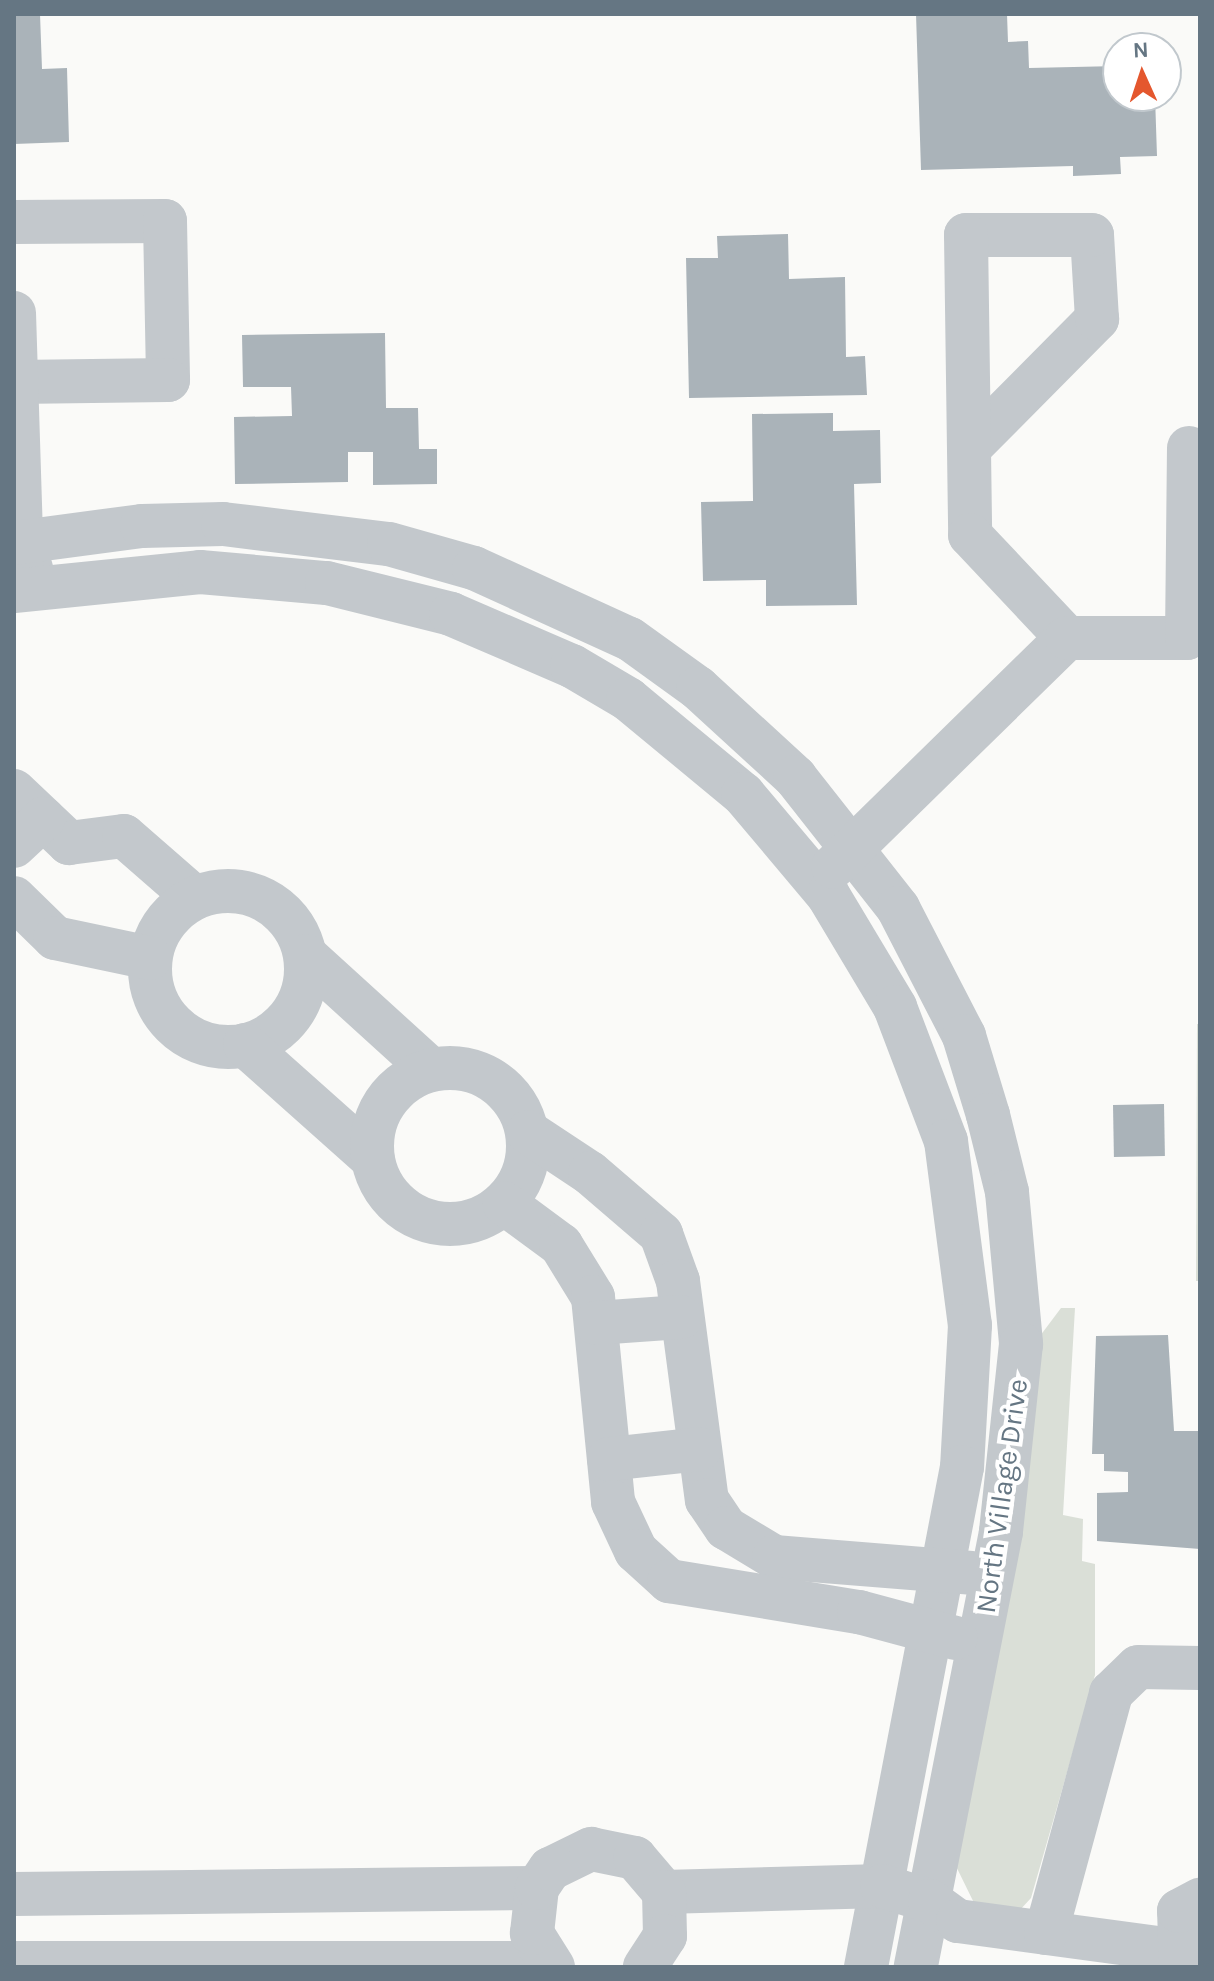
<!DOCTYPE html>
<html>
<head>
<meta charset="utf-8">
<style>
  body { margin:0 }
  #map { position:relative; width:1214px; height:1981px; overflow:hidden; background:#fafaf8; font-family:Karla,sans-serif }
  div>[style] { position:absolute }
  .green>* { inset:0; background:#dadfd7 }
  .building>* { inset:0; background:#aab3b9; transform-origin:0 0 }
  .minor>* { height:44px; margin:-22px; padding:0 22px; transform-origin:22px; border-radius:22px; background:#c3c8cc }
  .minor>.ring { margin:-22px; padding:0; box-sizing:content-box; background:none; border:44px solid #c3c8cc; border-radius:50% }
  span { translate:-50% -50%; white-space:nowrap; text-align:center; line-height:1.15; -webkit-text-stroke:8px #fff; paint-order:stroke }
  .street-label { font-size:28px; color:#657683 }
  .frame { position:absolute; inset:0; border:16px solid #657683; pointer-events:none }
  .north { position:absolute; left:1102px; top:32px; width:80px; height:80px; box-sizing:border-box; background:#fff; border:2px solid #c1c8cd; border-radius:50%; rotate:357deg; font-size:22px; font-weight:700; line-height:32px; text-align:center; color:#657683 }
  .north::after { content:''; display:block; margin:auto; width:28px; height:36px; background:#e4572e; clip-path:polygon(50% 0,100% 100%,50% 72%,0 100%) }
</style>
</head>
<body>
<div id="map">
  <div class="green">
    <i style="clip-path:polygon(1197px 1024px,1200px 1024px,1200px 1281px,1196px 1281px)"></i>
    <i style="clip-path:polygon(1061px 1308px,1075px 1308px,1063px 1515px,1083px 1519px,1082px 1561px,1095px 1564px,1095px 1675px,1031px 1898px,1019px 1911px,976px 1907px,951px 1856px,1034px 1344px)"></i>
  </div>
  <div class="building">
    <i style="clip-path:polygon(14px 14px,40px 14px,42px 69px,67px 68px,69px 142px,14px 144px)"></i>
    <i style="clip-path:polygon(916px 14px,1007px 14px,1008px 42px,1028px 41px,1029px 68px,1118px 66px,1118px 96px,1155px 96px,1157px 156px,1120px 157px,1121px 174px,1073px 176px,1073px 166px,921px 170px)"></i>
    <i style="clip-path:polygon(788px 234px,789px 279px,845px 277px,846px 357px,865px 356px,867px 395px,689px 398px,686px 258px,718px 258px,717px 236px)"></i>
    <i style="clip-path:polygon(385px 333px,386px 408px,418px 408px,419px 449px,437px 449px,437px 484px,373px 485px,373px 452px,348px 452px,348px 482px,235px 484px,234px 417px,292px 416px,291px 387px,243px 387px,242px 335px)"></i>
    <i style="clip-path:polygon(833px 413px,833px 431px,880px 430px,881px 483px,854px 484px,857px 605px,766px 606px,766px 580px,703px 581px,701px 502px,753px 501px,752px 414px)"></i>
    <i style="left:1164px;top:1104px;width:52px;height:51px;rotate:89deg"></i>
    <i style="clip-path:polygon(1168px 1335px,1174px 1431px,1198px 1431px,1200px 1549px,1097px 1541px,1097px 1493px,1128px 1492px,1128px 1472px,1104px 1471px,1104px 1454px,1092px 1454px,1096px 1336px)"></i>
  </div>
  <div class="minor">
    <i style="left:14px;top:222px;width:151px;rotate:-0.4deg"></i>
    <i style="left:165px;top:221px;width:159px;rotate:88.9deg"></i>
    <i style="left:168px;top:380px;width:152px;rotate:179.2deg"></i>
    <i style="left:14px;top:313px;width:228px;rotate:88.2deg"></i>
    <i style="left:21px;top:541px;width:30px;rotate:70deg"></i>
    <i style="left:969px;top:448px;width:182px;rotate:-45.2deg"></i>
    <i style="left:1097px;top:319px;width:84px;rotate:-93.4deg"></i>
    <i style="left:1092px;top:235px;width:126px;rotate:180deg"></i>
    <i style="left:966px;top:235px;width:300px;rotate:89.2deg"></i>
    <i style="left:970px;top:535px;width:141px;rotate:46.7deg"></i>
    <i style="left:14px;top:543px;width:129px;rotate:-7.6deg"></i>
    <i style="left:142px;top:526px;width:81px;rotate:-1.4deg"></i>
    <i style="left:223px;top:524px;width:167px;rotate:6.9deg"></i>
    <i style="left:389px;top:544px;width:88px;rotate:15.8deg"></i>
    <i style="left:474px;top:568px;width:171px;rotate:24.5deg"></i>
    <i style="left:630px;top:639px;width:84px;rotate:35.8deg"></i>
    <i style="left:698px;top:688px;width:132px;rotate:42.5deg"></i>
    <i style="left:795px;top:777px;width:167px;rotate:51.8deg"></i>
    <i style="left:898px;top:908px;width:144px;rotate:62.7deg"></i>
    <i style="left:964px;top:1036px;width:83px;rotate:73.1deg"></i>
    <i style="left:988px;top:1115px;width:79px;rotate:76.1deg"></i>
    <i style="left:1007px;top:1192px;width:153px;rotate:84.7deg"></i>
    <i style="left:1021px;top:1344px;width:189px;rotate:96.1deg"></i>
    <i style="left:1001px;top:1532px;width:443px;rotate:101.1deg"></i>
    <i style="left:14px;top:591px;width:187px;rotate:-5.8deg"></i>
    <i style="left:200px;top:572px;width:127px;rotate:5deg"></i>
    <i style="left:327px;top:583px;width:128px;rotate:14deg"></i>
    <i style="left:451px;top:614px;width:132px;rotate:23.3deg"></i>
    <i style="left:572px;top:666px;width:65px;rotate:30.5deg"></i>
    <i style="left:628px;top:699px;width:149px;rotate:39.6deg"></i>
    <i style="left:743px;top:794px;width:132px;rotate:49.9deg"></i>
    <i style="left:828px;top:895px;width:131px;rotate:59.1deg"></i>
    <i style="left:895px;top:1007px;width:143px;rotate:69.2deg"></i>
    <i style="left:946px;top:1141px;width:186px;rotate:82.6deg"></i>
    <i style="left:970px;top:1325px;width:142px;rotate:93.2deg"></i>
    <i style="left:962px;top:1467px;width:509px;rotate:100.87deg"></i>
    <i style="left:14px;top:791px;width:76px;rotate:43.4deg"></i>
    <i style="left:69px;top:843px;width:55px;rotate:-7.3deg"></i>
    <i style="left:124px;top:836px;width:94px;rotate:41.1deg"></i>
    <i style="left:14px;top:846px;width:40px;rotate:-43deg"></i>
    <i style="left:833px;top:867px;width:327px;rotate:-44.4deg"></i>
    <i style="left:1067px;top:638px;width:120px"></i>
    <i style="left:1187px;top:638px;width:190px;rotate:-89.4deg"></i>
    <i class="ring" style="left:150px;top:891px;width:112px;height:112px"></i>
    <i style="left:14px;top:898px;width:57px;rotate:44.3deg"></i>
    <i style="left:55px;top:938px;width:97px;rotate:11.9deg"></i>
    <i style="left:306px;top:956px;width:168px;rotate:42.3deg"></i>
    <i style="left:245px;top:1045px;width:171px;rotate:41.7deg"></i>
    <i class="ring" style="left:372px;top:1068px;width:112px;height:112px"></i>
    <i style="left:528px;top:1132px;width:74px;rotate:33.5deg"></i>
    <i style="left:590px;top:1173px;width:94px;rotate:40.7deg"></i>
    <i style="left:661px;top:1234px;width:50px;rotate:70.1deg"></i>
    <i style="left:678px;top:1281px;width:221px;rotate:82.5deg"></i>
    <i style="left:707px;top:1500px;width:34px;rotate:56deg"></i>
    <i style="left:726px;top:1528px;width:56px;rotate:31.1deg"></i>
    <i style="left:774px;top:1557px;width:198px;rotate:4.6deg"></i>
    <i style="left:504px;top:1203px;width:71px;rotate:36.4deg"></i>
    <i style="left:561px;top:1245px;width:61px;rotate:58.4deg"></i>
    <i style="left:593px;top:1297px;width:206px;rotate:84.4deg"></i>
    <i style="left:613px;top:1502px;width:54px;rotate:64.9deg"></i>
    <i style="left:636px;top:1551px;width:45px;rotate:42.3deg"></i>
    <i style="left:669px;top:1581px;width:193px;rotate:9.3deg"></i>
    <i style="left:859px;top:1612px;width:100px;rotate:15deg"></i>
    <i style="left:596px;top:1323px;width:85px;rotate:-4deg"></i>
    <i style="left:609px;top:1459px;width:91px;rotate:-6.3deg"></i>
    <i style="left:664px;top:1892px;width:218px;rotate:-1.6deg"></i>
    <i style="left:882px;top:1886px;width:50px;rotate:17.4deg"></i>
    <i style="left:930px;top:1901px;width:34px;rotate:36deg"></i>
    <i style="left:958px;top:1921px;width:224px;rotate:7.7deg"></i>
    <i style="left:14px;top:1894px;width:523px;rotate:-0.66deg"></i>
    <i style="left:1046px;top:1933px;width:249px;rotate:-74.8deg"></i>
    <i style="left:1111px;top:1693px;width:37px;rotate:-44deg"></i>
    <i style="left:1138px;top:1667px;width:62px;rotate:0.9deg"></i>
    <i style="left:14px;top:1963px;width:535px"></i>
    <i style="left:553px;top:1967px;width:40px;rotate:-122deg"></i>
    <i style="left:532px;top:1933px;width:45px;rotate:-83.7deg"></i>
    <i style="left:537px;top:1888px;width:23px;rotate:-56deg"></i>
    <i style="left:550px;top:1869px;width:46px;rotate:-26deg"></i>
    <i style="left:591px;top:1849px;width:45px;rotate:11.6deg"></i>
    <i style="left:635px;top:1858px;width:45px;rotate:49.5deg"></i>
    <i style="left:664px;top:1892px;width:44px;rotate:88.7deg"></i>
    <i style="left:665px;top:1936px;width:37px;rotate:123deg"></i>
    <i style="left:1181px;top:1967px;width:56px;rotate:-92deg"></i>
    <i style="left:1179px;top:1911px;width:24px;rotate:-28deg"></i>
  </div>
  <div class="street-label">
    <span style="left:1002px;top:1496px;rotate:-82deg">North Village Drive</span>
  </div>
  <div class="frame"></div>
  <div class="north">N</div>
</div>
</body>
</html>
